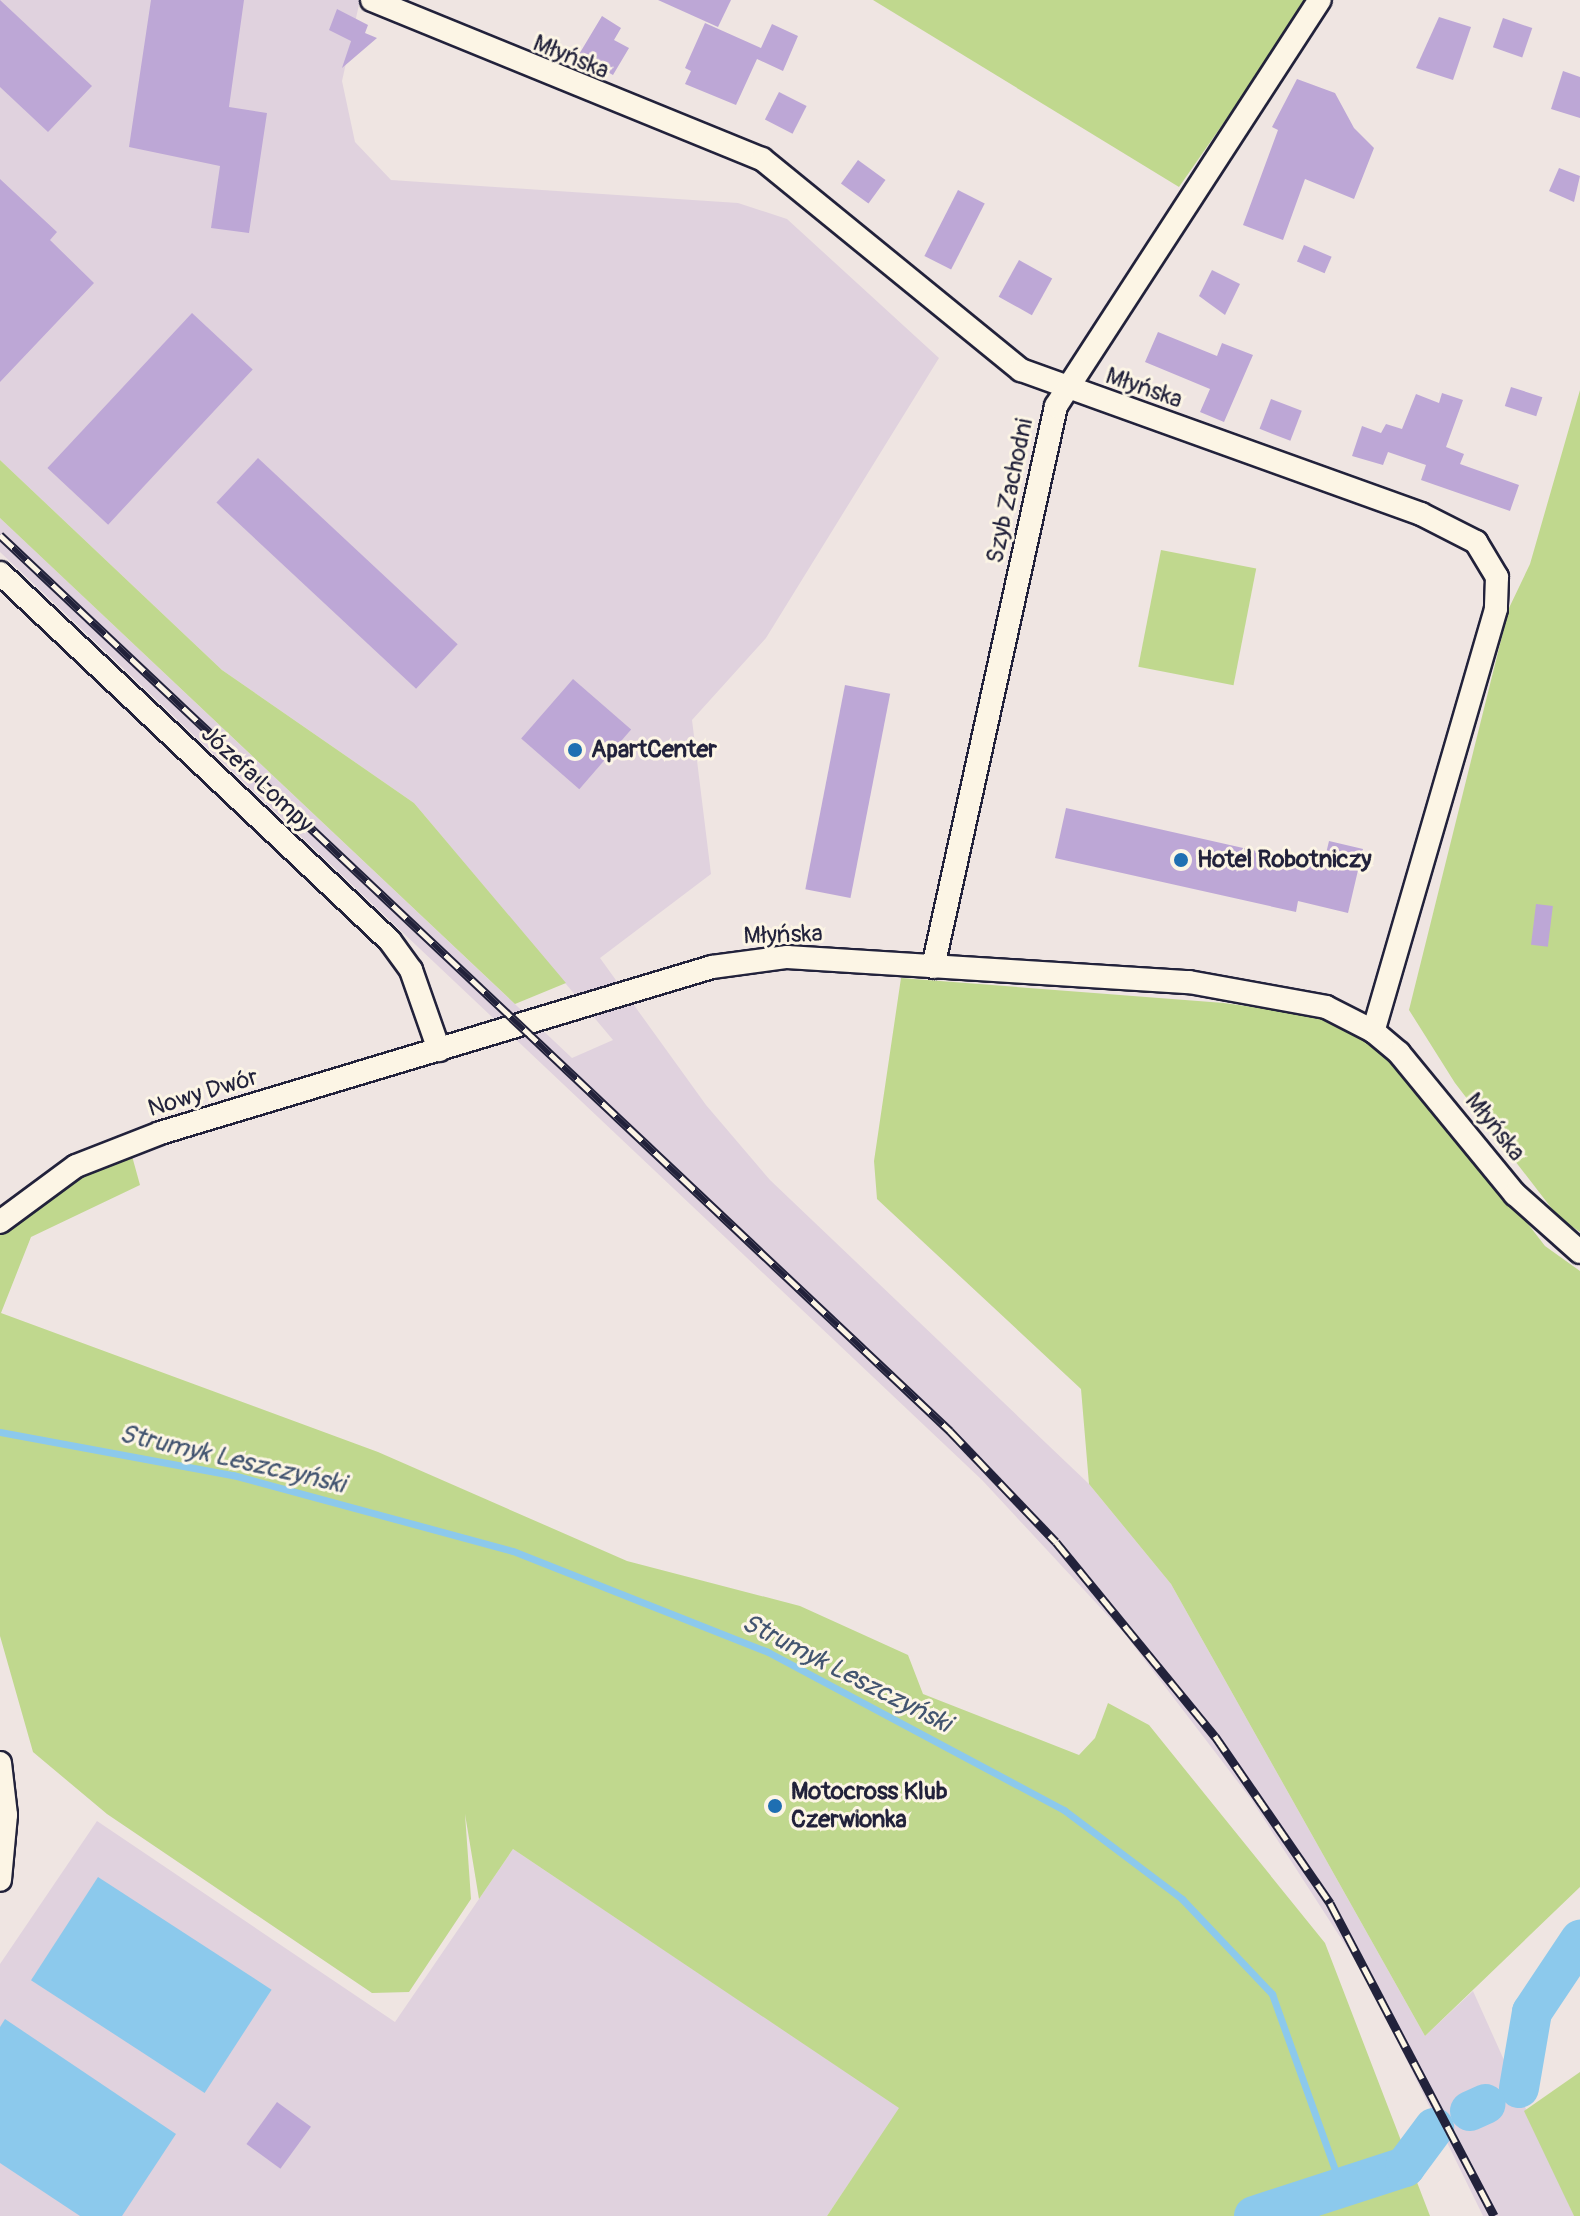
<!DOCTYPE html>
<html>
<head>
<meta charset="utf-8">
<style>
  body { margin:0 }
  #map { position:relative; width:1580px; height:2216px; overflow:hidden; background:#efe5e2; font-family:Pangolin,sans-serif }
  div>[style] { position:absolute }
  .built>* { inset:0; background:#e0d2de }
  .green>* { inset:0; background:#c0d88e; transform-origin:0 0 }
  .water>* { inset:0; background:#8cc9ec; transform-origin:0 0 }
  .stream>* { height:7px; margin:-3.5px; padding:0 3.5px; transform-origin:3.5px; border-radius:3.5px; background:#8cc9ec }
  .river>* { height:40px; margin:-20px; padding:0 20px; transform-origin:20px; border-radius:20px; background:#8cc9ec }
  .building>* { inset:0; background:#bda7d6; transform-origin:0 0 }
  .roads { filter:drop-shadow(2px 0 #22223b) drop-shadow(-2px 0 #22223b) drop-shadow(0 2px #22223b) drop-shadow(0 -2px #22223b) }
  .minor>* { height:22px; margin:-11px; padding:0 11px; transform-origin:11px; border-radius:11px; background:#fcf5e5 }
  .rail>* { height:9px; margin-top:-4.5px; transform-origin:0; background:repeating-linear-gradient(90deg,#fcf5e5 0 18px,#22223b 0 36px); box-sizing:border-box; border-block:2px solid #22223b }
  .dots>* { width:22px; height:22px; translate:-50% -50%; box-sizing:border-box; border:4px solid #fcf5e5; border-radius:50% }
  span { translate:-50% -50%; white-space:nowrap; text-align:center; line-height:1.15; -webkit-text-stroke:6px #fcf5e5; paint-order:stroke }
  .street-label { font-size:24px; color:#22223b }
  .poi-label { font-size:24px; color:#22223b; font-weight:700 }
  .left { translate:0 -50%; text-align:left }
  .water-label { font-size:26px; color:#425470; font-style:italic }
</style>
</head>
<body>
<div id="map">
  <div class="built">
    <i style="clip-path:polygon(0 0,360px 0,342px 81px,355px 142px,391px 180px,738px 203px,787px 219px,939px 358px,766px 638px,692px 720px,711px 874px,600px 958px,706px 1105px,770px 1180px,1089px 1484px,1171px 1584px,1425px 2036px,1473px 1991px,1574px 2216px,1483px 2216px,1366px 1977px,1251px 1799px,1124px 1633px,982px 1480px,0 552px,0 518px,572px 1058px,613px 1040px,414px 803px,222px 670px,0 460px)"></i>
    <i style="clip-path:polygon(97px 1821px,395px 2022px,513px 1849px,900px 2108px,827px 2216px,0 2216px,0 1964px)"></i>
  </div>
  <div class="green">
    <i style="clip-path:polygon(873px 0,1309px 0,1179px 187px)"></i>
    <i style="clip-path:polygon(1580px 390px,1580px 1232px,1559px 1218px,1455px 1083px,1409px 1010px,1509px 608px,1530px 564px)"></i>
    <i style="clip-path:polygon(0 460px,222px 670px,414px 803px,566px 983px,515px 1004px,0 518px)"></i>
    <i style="left:1161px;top:550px;width:97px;height:119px;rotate:11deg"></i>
    <i style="clip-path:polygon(901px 978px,1224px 1003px,1330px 1018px,1368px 1040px,1436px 1105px,1545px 1246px,1580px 1271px,1580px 1887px,1425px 2036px,1171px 1584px,1089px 1484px,1081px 1389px,877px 1199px,874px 1161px)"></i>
    <i style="clip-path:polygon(132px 1156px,140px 1185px,31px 1237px,1px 1313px,378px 1452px,627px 1561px,800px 1606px,908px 1655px,923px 1694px,1079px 1755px,1095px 1738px,1108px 1703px,1149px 1725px,1325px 1943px,1430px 2216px,827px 2216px,899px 2108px,513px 1849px,479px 1899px,465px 1814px,471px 1899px,409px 1992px,372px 1993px,107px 1814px,33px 1752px,0 1636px,0 1235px,62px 1186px)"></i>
    <i style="clip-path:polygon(1580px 2072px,1580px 2216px,1574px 2216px,1524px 2111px)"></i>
  </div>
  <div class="water">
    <i style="left:98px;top:1877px;width:207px;height:123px;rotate:33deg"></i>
    <i style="clip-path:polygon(5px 2019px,176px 2134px,122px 2216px,80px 2216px,0 2163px,0 2027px)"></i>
  </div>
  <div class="stream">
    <i style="left:0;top:1432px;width:237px;rotate:10.5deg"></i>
    <i style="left:233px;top:1475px;width:290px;rotate:15.2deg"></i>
    <i style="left:513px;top:1551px;width:274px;rotate:21.6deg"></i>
    <i style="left:768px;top:1652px;width:336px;rotate:28.1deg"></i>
    <i style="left:1064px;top:1810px;width:148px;rotate:37deg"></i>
    <i style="left:1182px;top:1899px;width:131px;rotate:46.5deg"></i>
    <i style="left:1272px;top:1994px;width:202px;rotate:70.3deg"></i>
  </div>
  <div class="river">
    <i style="left:1519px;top:2088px;width:77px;rotate:-80.3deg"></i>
    <i style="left:1532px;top:2012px;width:87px;rotate:-56.3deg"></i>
    <i style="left:1470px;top:2111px;width:17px;rotate:-24deg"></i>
    <i style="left:1254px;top:2216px;width:159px;rotate:-18deg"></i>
    <i style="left:1405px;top:2167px;width:49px;rotate:-53.4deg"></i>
  </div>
  <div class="building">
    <i style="clip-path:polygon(0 0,92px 86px,48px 132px,0 87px)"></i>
    <i style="clip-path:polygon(151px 0,244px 0,229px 107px,267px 113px,249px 233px,211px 228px,220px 166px,129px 147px)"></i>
    <i style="clip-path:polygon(658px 0,731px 0,718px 27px)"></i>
    <i style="clip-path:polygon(337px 9px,368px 25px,365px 33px,377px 38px,342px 68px,351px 41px,329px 30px)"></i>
    <i style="clip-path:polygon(602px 16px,621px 28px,614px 40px,629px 48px,613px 75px,578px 56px)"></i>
    <i style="clip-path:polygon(1439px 17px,1471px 27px,1453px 80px,1416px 68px)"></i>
    <i style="left:1503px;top:18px;width:31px;height:31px;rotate:19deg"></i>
    <i style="clip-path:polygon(705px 23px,761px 48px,772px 24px,798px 36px,783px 71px,757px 59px,736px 105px,685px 84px,691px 71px,685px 68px)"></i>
    <i style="clip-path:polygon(1563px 71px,1580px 77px,1580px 118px,1551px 109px)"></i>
    <i style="clip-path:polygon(1297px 79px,1335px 93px,1354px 128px,1374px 148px,1354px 199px,1305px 179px,1283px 240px,1243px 225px,1278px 130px,1272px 127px)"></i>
    <i style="left:779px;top:92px;width:31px;height:31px;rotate:27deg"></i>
    <i style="left:858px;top:160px;width:34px;height:29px;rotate:36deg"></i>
    <i style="clip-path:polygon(1559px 168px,1580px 176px,1574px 202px,1549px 191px)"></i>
    <i style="clip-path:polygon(0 179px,57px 232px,50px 240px,94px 283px,0 382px)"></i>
    <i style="left:958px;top:190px;width:30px;height:74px;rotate:27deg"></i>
    <i style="left:1304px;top:245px;width:30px;height:18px;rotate:23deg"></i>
    <i style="left:1019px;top:260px;width:38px;height:42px;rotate:29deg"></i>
    <i style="clip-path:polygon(1212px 270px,1240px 284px,1225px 315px,1199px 296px)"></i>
    <i style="left:192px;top:313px;width:83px;height:212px;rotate:43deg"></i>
    <i style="clip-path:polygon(1158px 332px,1217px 356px,1222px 343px,1253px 355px,1224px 422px,1200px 412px,1210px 389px,1145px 362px)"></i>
    <i style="left:1511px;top:387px;width:33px;height:20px;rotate:18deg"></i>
    <i style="clip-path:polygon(1442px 393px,1463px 400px,1446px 447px,1464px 454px,1460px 464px,1519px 485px,1510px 511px,1421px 480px,1426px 465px,1388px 452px,1383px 465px,1352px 456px,1362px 426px,1381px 433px,1386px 424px,1402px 429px,1416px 394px,1439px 403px)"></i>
    <i style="left:1271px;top:399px;width:33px;height:32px;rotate:21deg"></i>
    <i style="left:258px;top:458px;width:273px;height:61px;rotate:43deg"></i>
    <i style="left:573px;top:679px;width:77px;height:79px;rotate:41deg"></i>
    <i style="left:845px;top:685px;width:46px;height:208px;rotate:11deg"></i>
    <i style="clip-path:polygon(1066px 808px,1323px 866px,1329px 841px,1363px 849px,1348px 913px,1298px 901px,1296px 912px,1055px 858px)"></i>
    <i style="left:1536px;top:904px;width:17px;height:41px;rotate:7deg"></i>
    <i style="left:277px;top:2102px;width:42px;height:52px;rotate:36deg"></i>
  </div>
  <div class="roads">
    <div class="minor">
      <i style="left:372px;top:0;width:421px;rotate:22.2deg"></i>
      <i style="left:762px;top:159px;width:334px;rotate:39.2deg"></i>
      <i style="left:1021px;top:370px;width:425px;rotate:19.8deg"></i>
      <i style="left:1421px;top:514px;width:62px;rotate:27deg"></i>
      <i style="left:1476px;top:542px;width:41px;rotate:59deg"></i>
      <i style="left:1497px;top:577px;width:32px;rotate:92deg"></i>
      <i style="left:1496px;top:609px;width:440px;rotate:106.2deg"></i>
      <i style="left:0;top:573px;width:536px;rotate:43.34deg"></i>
      <i style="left:390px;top:941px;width:36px;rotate:54deg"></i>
      <i style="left:411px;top:970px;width:85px;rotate:70.7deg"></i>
      <i style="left:933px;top:967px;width:574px;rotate:-77.63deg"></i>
      <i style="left:1056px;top:406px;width:484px;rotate:-57deg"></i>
      <i style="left:0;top:1222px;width:94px;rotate:-36.4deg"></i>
      <i style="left:76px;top:1166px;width:90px;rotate:-21.4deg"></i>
      <i style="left:160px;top:1133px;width:576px;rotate:-16.74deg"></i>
      <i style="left:712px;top:967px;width:76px;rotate:-7.6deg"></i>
      <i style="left:787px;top:957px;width:403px;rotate:3.6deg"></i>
      <i style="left:1189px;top:982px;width:139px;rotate:10.3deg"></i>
      <i style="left:1326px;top:1007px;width:53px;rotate:27.1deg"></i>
      <i style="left:1373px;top:1031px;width:34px;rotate:40deg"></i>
      <i style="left:1399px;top:1053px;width:183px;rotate:50.6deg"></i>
      <i style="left:1515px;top:1194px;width:87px;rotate:41.7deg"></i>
      <i style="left:0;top:1763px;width:52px;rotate:83.4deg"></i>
      <i style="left:6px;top:1815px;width:65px;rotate:95.3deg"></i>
    </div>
  </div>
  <div class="rail">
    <i style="left:0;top:535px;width:1306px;rotate:43.32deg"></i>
    <i style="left:950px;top:1431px;width:153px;rotate:46.3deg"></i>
    <i style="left:1056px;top:1542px;width:251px;rotate:50.7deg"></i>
    <i style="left:1215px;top:1736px;width:203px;rotate:55.4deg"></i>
    <i style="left:1330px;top:1903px;width:353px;rotate:62.3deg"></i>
  </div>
  <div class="dots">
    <i style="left:575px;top:750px;background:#1f6fb2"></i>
    <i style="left:1181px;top:860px;background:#1f6fb2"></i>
    <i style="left:775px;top:1806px;background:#1f6fb2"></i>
  </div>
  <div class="street-label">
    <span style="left:571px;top:57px;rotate:22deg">Młyńska</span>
    <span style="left:1144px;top:388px;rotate:19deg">Młyńska</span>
    <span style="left:1010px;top:491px;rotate:-78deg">Szyb Zachodni</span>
    <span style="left:257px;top:779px;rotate:43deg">Józefa Lompy</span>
    <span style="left:783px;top:935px;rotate:-2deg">Młyńska</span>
    <span style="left:203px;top:1093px;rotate:-17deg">Nowy Dwór</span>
    <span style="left:1495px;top:1127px;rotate:51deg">Młyńska</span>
  </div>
  <div class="poi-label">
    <span class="left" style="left:591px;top:750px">ApartCenter</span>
    <span class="left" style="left:1197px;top:860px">Hotel Robotniczy</span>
    <span class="left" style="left:791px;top:1806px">Motocross Klub<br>Czerwionka</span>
  </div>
  <div class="water-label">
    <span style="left:232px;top:1460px;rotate:13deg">Strumyk Leszczyński</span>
    <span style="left:846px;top:1674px;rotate:27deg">Strumyk Leszczyński</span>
  </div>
</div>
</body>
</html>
